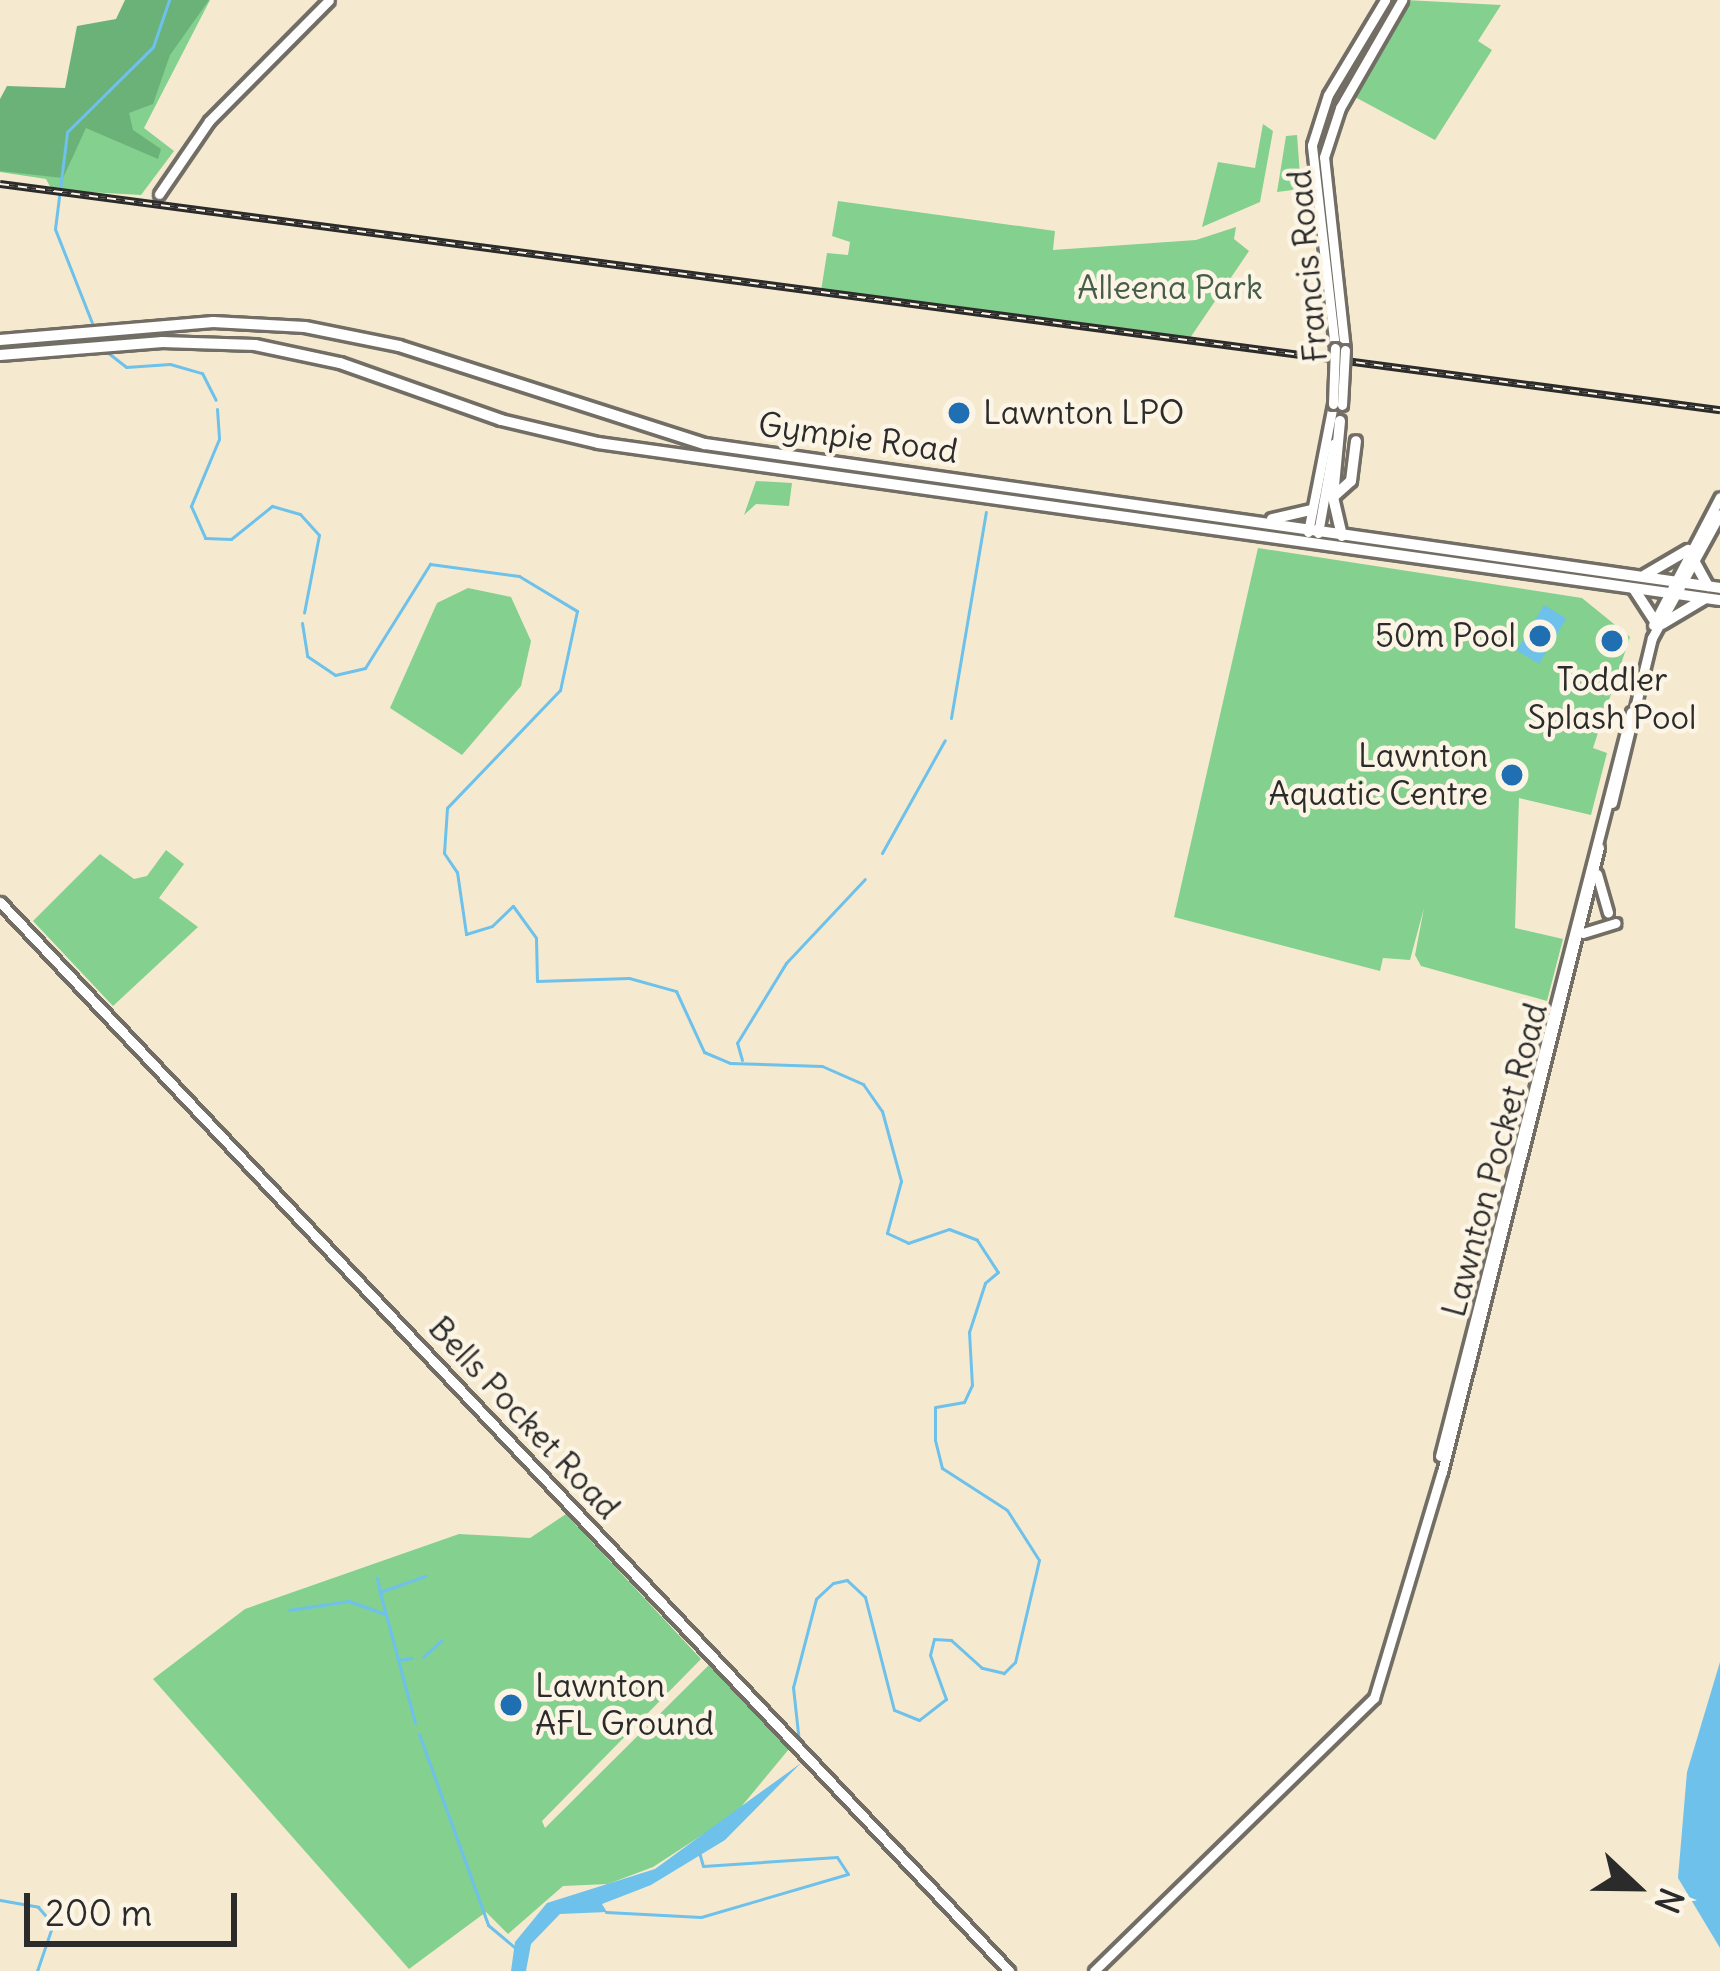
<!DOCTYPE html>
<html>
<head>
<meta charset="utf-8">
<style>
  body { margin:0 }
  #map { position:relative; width:1720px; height:1971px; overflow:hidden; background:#f5ead0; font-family:Delius,sans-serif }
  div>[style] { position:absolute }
  .green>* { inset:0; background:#84d08e }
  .forest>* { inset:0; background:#6bb279 }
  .water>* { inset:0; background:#6dc1ea; transform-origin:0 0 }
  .stream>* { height:3px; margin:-1.5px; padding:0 1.5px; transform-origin:1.5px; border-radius:1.5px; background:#6dc1ea }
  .roads { filter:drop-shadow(3px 0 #726e65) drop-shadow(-3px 0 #726e65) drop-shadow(0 3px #726e65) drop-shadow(0 -3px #726e65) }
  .secondary>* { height:9px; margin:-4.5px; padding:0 4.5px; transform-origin:4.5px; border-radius:4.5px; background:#fff }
  .highway>* { height:10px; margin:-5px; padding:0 5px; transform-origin:5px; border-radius:5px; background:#fff }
  .rail>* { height:8px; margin-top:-4px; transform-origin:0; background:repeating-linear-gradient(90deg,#fcf5e5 0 9px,#2b2b2b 0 18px); box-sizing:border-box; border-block:3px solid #2b2b2b }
  .bridges { filter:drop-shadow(3px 0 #726e65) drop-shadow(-3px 0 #726e65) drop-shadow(0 3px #726e65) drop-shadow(0 -3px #726e65) }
  .secondary-bridge>* { height:9px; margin:-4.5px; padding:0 4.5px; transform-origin:4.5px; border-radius:4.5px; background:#fff }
  .dots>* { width:33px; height:33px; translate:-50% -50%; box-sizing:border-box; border:6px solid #fcf5e5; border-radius:50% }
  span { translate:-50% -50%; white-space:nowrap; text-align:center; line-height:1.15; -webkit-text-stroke:9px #fcf5e5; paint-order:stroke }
  .street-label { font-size:33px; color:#2b2b2b }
  .park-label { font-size:33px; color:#465d49 }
  .poi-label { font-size:33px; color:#2b2b2b }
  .left { translate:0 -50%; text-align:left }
  .right { translate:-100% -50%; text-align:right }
  .north { position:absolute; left:1576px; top:1827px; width:120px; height:120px; -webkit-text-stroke:9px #fcf5e5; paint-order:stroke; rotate:112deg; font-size:33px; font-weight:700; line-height:48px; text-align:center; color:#2b2b2b }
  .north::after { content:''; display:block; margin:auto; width:42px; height:54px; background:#2b2b2b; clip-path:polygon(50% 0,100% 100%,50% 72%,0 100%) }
  .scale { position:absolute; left:24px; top:1893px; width:213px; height:54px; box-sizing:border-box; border:6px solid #2b2b2b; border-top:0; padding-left:15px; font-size:36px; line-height:42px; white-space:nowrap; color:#2b2b2b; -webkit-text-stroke:9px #fcf5e5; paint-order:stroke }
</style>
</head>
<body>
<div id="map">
  <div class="green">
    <i style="clip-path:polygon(169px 0,210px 0,144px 128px,174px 151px,141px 195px,52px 190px,46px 179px,0 172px,0 131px,67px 132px)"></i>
    <i style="clip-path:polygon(1405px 0,1501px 5px,1478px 41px,1492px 50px,1435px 140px,1355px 97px)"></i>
    <i style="clip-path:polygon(1263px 124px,1273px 131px,1260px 202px,1202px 227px,1218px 162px,1255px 168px)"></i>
    <i style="clip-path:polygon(1297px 135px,1301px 189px,1277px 192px,1286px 136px)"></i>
    <i style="clip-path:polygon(838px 201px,1055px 231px,1053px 250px,1196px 240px,1236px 227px,1234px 239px,1249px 251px,1190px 338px,821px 291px,827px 253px,848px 255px,850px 242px,832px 236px)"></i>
    <i style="clip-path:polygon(756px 481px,792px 483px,789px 506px,756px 504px,744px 515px)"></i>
    <i style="clip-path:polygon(1258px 548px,1582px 598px,1630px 637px,1593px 748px,1607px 753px,1591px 815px,1519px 798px,1515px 928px,1563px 939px,1547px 1001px,1421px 966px,1415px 955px,1424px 908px,1410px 960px,1383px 958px,1380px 971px,1174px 917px)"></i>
    <i style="clip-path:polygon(468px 588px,511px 597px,531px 641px,521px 686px,462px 755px,390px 708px,437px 603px)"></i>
    <i style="clip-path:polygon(166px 850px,184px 864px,159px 898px,198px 927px,113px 1006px,33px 921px,100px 854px,134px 879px,147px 876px)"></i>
    <i style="clip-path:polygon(566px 1514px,701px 1659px,542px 1821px,545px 1828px,710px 1664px,789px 1749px,736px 1813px,653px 1867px,608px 1884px,563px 1886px,508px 1934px,486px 1912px,409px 1969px,153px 1679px,245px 1609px,459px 1534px,530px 1538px)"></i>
  </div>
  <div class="forest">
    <i style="clip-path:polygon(125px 0,209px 0,170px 55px,153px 104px,129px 113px,133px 130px,161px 149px,158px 159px,86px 128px,63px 178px,0 171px,0 99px,7px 86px,65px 88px,77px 26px,116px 19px)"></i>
  </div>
  <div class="water">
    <i style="left:1544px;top:605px;width:26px;height:53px;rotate:31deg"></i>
    <i style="clip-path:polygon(1720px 1662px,1720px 1948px,1678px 1878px,1687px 1772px)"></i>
    <i style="clip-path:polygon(801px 1763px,725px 1840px,651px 1885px,602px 1904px,607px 1912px,560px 1914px,531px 1944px,526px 1971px,511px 1971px,515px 1942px,547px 1903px,655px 1869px)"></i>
  </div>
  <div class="stream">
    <i style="left:94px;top:328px;width:106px;rotate:-111.5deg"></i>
    <i style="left:55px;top:229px;width:98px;rotate:-82.9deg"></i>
    <i style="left:67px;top:132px;width:121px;rotate:-44.7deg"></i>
    <i style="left:153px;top:47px;width:50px;rotate:-71.2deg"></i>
    <i style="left:107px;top:352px;width:24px;rotate:38deg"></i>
    <i style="left:126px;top:367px;width:44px;rotate:-3.9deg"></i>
    <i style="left:170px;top:364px;width:33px;rotate:16deg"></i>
    <i style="left:202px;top:373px;width:30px;rotate:63deg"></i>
    <i style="left:217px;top:409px;width:30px;rotate:86deg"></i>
    <i style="left:219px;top:439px;width:73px;rotate:112.7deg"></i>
    <i style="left:191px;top:506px;width:35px;rotate:66deg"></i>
    <i style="left:205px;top:538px;width:26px;rotate:2deg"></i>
    <i style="left:231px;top:539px;width:53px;rotate:-38.8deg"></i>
    <i style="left:272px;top:506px;width:29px;rotate:16deg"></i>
    <i style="left:300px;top:514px;width:28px;rotate:48deg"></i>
    <i style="left:319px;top:535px;width:79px;rotate:100.9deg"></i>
    <i style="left:302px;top:623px;width:33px;rotate:81deg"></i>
    <i style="left:307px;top:656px;width:34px;rotate:34deg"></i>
    <i style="left:335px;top:675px;width:31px;rotate:-13deg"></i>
    <i style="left:365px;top:668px;width:123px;rotate:-58deg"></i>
    <i style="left:430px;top:564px;width:90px;rotate:7.7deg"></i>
    <i style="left:519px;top:576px;width:68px;rotate:31.1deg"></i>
    <i style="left:577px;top:611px;width:81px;rotate:102.1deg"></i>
    <i style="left:560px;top:690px;width:163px;rotate:133.8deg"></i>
    <i style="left:447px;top:808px;width:45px;rotate:93.8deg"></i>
    <i style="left:444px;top:853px;width:23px;rotate:56deg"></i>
    <i style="left:457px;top:872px;width:63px;rotate:81.7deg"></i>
    <i style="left:466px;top:934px;width:27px;rotate:-17deg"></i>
    <i style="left:492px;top:926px;width:29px;rotate:-44deg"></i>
    <i style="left:513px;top:906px;width:39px;rotate:54deg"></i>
    <i style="left:536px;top:938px;width:43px;rotate:88.7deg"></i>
    <i style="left:537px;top:981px;width:92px;rotate:-1.9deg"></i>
    <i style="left:629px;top:978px;width:49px;rotate:15.5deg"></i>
    <i style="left:676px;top:991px;width:67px;rotate:65.3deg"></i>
    <i style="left:704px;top:1052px;width:28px;rotate:23deg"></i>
    <i style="left:730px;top:1063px;width:92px;rotate:1.9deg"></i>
    <i style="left:822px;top:1066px;width:45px;rotate:23.7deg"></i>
    <i style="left:863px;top:1084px;width:33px;rotate:55deg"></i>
    <i style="left:882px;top:1111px;width:73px;rotate:74.8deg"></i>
    <i style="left:901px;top:1181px;width:54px;rotate:105.1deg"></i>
    <i style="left:887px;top:1233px;width:23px;rotate:25deg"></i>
    <i style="left:908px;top:1243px;width:43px;rotate:-18.9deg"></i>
    <i style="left:949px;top:1229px;width:30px;rotate:21deg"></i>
    <i style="left:977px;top:1240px;width:38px;rotate:57deg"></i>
    <i style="left:998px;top:1272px;width:17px;rotate:140deg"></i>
    <i style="left:985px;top:1283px;width:52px;rotate:108.1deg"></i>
    <i style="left:969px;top:1332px;width:53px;rotate:86.8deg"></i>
    <i style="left:972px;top:1385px;width:19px;rotate:115deg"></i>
    <i style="left:964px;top:1402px;width:29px;rotate:170deg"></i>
    <i style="left:935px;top:1407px;width:33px;rotate:90deg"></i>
    <i style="left:935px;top:1440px;width:29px;rotate:76deg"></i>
    <i style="left:942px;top:1468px;width:77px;rotate:32.9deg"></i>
    <i style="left:1007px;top:1510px;width:59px;rotate:57.4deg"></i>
    <i style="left:1039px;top:1560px;width:105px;rotate:103.2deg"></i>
    <i style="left:1015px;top:1662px;width:16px;rotate:135deg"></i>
    <i style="left:1004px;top:1673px;width:23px;rotate:-167deg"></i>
    <i style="left:982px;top:1668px;width:42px;rotate:-137.9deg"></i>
    <i style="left:951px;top:1640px;width:17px;rotate:-177deg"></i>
    <i style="left:934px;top:1639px;width:16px;rotate:104deg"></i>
    <i style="left:930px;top:1655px;width:47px;rotate:70deg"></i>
    <i style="left:946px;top:1699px;width:34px;rotate:142deg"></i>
    <i style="left:919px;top:1720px;width:27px;rotate:-158deg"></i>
    <i style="left:894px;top:1710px;width:117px;rotate:-104.4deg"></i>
    <i style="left:865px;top:1597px;width:25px;rotate:-137deg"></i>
    <i style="left:847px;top:1580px;width:14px;rotate:168deg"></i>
    <i style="left:833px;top:1583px;width:23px;rotate:137deg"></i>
    <i style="left:816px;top:1599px;width:91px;rotate:104.6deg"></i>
    <i style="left:793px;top:1687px;width:55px;rotate:83.8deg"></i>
    <i style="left:951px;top:718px;width:209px;rotate:-80.4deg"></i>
    <i style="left:882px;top:853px;width:129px;rotate:-60.9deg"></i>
    <i style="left:742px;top:1060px;width:18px;rotate:-106deg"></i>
    <i style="left:737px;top:1043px;width:94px;rotate:-58.5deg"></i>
    <i style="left:786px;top:963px;width:115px;rotate:-46.8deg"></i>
    <i style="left:377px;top:1578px;width:14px;rotate:78deg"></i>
    <i style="left:289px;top:1610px;width:61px;rotate:-8.5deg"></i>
    <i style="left:349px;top:1601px;width:38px;rotate:20deg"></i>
    <i style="left:423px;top:1657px;width:25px;rotate:-42deg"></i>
    <i style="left:398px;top:1660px;width:14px;rotate:-8deg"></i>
    <i style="left:415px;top:1723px;width:136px;rotate:-105deg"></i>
    <i style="left:380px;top:1592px;width:48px;rotate:-19.6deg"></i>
    <i style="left:419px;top:1734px;width:203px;rotate:70.1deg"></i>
    <i style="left:488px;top:1925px;width:34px;rotate:40deg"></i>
    <i style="left:0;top:1900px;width:39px;rotate:10deg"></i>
    <i style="left:38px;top:1907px;width:23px;rotate:49deg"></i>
    <i style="left:53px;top:1924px;width:50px;rotate:108.8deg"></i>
    <i style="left:606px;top:1912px;width:95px;rotate:3deg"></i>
    <i style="left:701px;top:1917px;width:153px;rotate:-16.3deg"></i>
    <i style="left:848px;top:1874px;width:20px;rotate:-123deg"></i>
    <i style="left:837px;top:1857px;width:134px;rotate:176.2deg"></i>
    <i style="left:703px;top:1866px;width:19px;rotate:-106deg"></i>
  </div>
  <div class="roads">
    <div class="secondary">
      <i style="left:159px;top:194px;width:88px;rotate:-55.6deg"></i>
      <i style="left:209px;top:121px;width:170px;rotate:-45.2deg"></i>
      <i style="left:1335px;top:348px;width:204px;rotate:-96.5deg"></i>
      <i style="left:1312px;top:145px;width:52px;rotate:-72.3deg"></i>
      <i style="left:1328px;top:95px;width:111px;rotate:-59deg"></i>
      <i style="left:1345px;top:350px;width:194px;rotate:-96.2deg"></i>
      <i style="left:1324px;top:157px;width:52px;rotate:-71.9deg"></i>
      <i style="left:1340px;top:108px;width:125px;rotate:-60.1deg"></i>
      <i style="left:1308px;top:532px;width:130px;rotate:-78.9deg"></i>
      <i style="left:1318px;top:533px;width:91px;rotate:-79.9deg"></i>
      <i style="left:1653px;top:625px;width:144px;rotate:-62.4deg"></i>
      <i style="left:1612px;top:803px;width:170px;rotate:-76.4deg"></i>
      <i style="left:1652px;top:638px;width:141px;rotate:-61.3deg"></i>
      <i style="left:1597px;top:874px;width:40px;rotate:74deg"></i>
      <i style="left:0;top:902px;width:1470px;rotate:46.65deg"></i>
      <i style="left:1583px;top:933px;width:34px;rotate:-17deg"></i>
      <i style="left:1440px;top:1456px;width:768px;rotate:-75.6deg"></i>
      <i style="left:1094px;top:1971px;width:391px;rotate:-44.3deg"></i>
      <i style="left:1374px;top:1698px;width:236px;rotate:-73.3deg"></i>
      <i style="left:1442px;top:1472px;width:644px;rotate:-75.9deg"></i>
    </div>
    <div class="highway">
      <i style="left:0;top:340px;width:214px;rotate:-4.8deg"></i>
      <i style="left:213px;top:322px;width:92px;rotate:3.1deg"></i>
      <i style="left:305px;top:327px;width:96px;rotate:11.4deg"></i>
      <i style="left:399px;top:346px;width:321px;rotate:17.8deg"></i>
      <i style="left:705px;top:444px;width:1025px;rotate:8.07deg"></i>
      <i style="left:0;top:355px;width:163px;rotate:-4.6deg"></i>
      <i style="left:162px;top:342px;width:93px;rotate:1.8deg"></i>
      <i style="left:255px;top:345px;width:87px;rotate:12deg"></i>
      <i style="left:340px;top:363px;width:171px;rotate:19.5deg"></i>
      <i style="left:501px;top:420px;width:100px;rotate:13.3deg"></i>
      <i style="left:598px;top:443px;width:1133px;rotate:7.97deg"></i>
      <i style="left:1340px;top:421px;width:76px;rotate:95.3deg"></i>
      <i style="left:1333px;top:497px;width:40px;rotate:77deg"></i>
      <i style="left:1333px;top:497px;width:24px;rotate:-42deg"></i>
      <i style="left:1351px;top:481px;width:40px;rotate:-82.9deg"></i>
      <i style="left:1272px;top:519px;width:40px;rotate:-13deg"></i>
      <i style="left:1693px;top:559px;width:31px;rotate:61deg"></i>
      <i style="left:1645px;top:575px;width:50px;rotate:-30.2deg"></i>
      <i style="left:1634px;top:589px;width:37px;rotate:57deg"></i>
      <i style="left:1662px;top:624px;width:49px;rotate:-30.8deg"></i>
    </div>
  </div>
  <div class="rail">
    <i style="left:0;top:184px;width:1735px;rotate:7.49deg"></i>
  </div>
  <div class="bridges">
    <div class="secondary-bridge">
      <i style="left:1333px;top:404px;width:56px;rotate:-88deg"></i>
      <i style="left:1342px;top:405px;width:55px;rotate:-86.9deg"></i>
    </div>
  </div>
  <div class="dots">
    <i style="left:959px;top:413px;background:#1f6fb2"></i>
    <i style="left:1540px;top:636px;background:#1f6fb2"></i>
    <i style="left:1612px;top:641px;background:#1f6fb2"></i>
    <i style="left:1512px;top:775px;background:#1f6fb2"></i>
    <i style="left:511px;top:1705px;background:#1f6fb2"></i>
  </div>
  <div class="street-label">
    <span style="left:1308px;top:266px;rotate:-95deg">Francis Road</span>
    <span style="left:858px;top:438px;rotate:8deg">Gympie Road</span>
    <span style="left:1495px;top:1160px;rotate:-75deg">Lawnton Pocket Road</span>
    <span style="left:524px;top:1418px;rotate:47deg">Bells Pocket Road</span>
  </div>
  <div class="park-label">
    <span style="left:1170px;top:288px">Alleena Park</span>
  </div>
  <div class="poi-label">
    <span class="left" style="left:983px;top:413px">Lawnton LPO</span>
    <span class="right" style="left:1516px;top:636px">50m Pool</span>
    <span style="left:1612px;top:699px">Toddler<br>Splash Pool</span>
    <span class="right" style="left:1488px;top:775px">Lawnton<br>Aquatic Centre</span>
    <span class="left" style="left:535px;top:1705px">Lawnton<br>AFL Ground</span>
  </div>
  <div class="north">N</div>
  <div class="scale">200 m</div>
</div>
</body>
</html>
